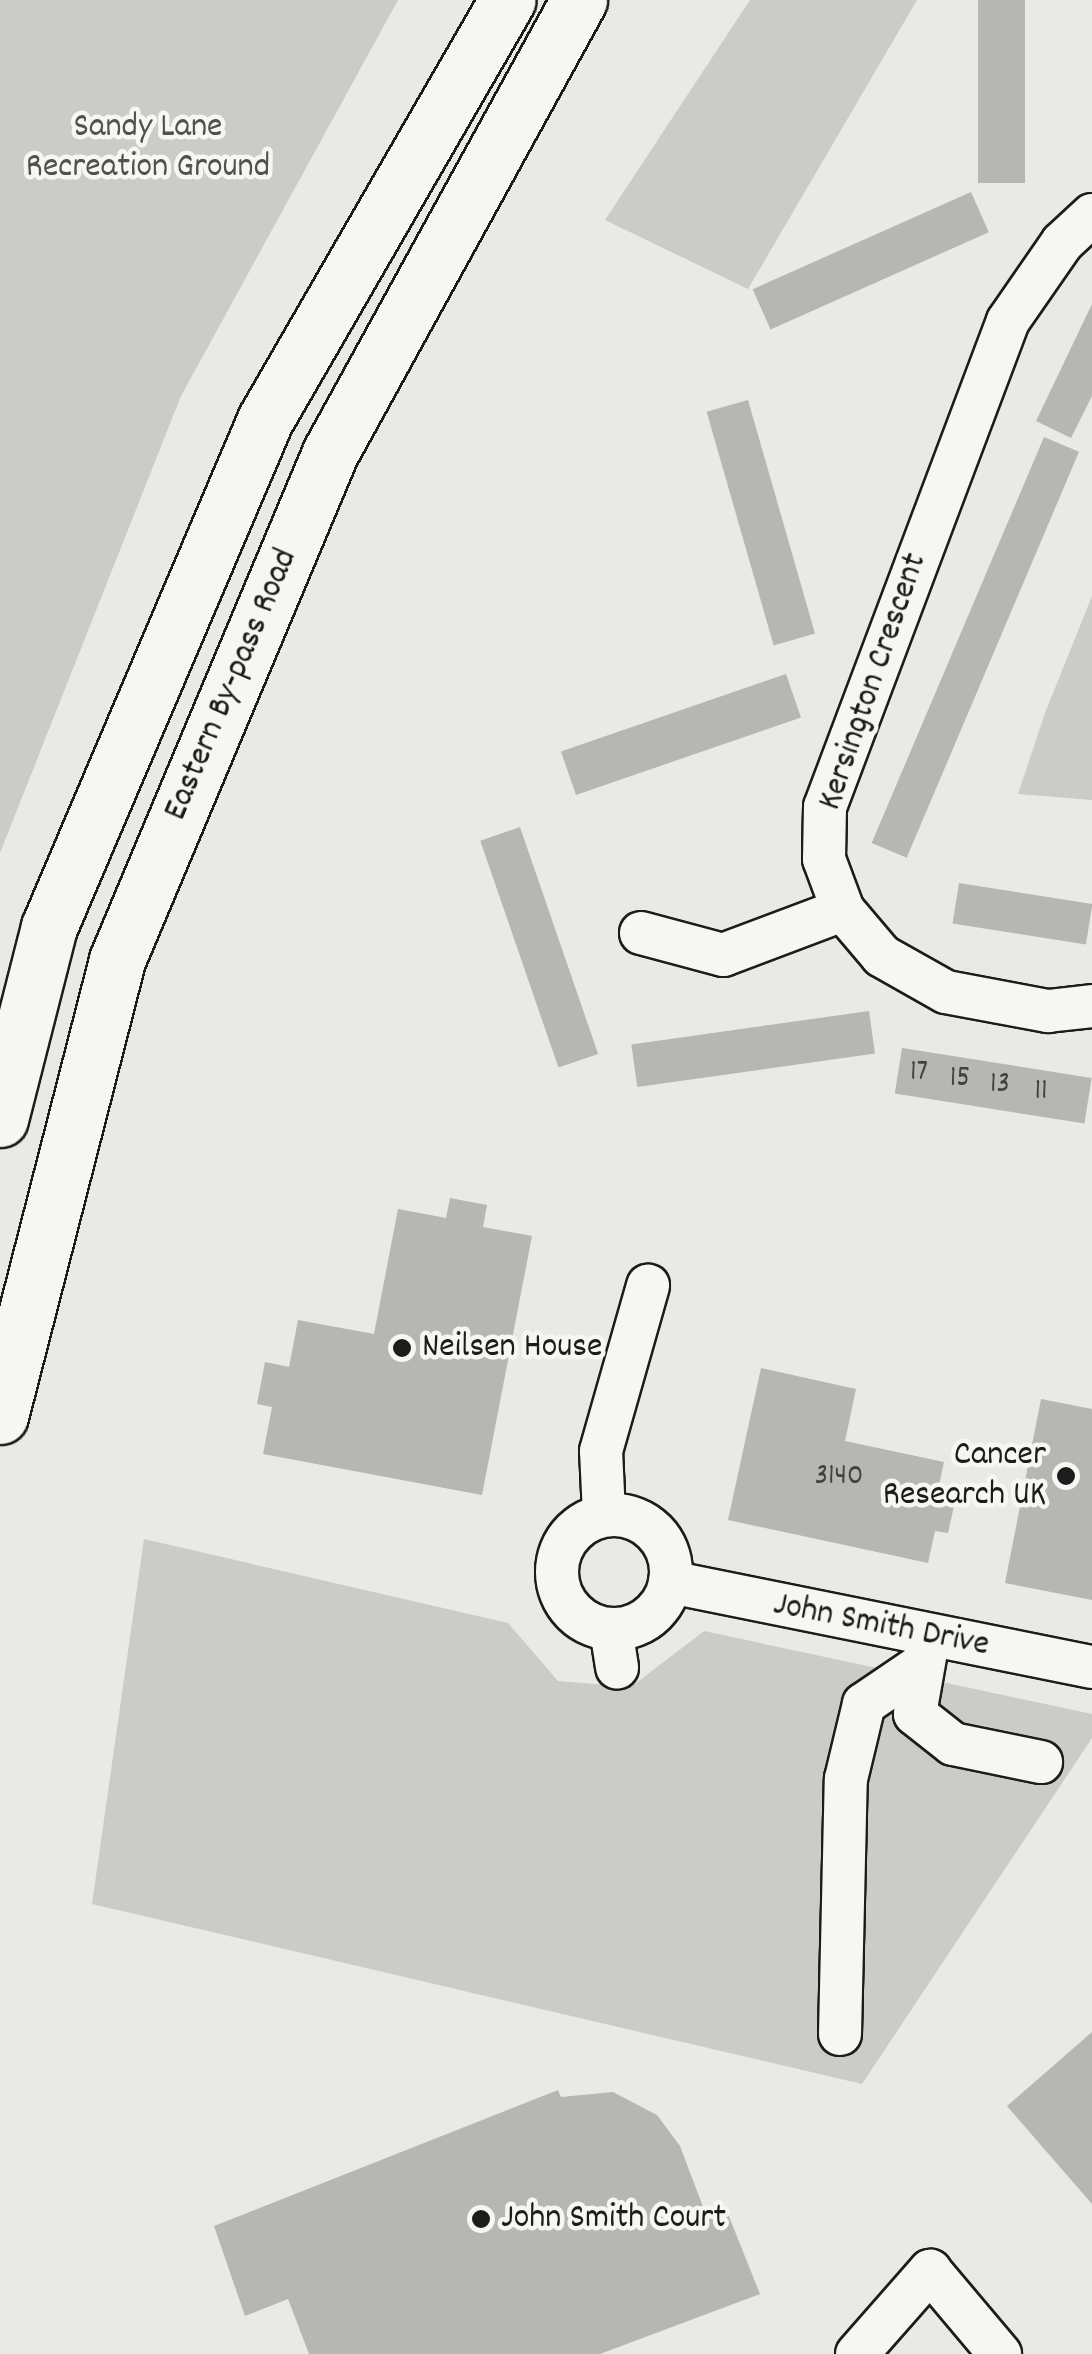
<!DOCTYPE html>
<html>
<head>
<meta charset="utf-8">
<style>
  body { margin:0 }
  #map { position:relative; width:1092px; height:2354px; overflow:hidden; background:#e9e9e5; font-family:Dekko,sans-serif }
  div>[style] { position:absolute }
  .green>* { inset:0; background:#cbcbc7 }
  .building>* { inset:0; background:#b6b6b3; transform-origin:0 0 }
  .roads { filter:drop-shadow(2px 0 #1c1c1c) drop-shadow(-2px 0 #1c1c1c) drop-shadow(0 2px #1c1c1c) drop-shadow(0 -2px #1c1c1c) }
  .minor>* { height:42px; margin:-21px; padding:0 21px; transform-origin:21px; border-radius:21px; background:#f6f6f2 }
  .minor>.ring { margin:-21px; padding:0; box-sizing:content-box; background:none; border:42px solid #f6f6f2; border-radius:50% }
  .highway>* { height:55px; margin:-27.5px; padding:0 27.5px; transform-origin:27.5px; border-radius:27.5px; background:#f6f6f2 }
  .dots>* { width:28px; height:28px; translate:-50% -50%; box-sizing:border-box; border:5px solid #f6f6f2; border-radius:50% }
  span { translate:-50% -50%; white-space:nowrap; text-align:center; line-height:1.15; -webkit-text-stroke:9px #f6f6f2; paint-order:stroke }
  .number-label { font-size:30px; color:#424242 }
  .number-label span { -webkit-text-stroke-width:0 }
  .park-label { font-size:35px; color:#51514f }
  .street-label { font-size:35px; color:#1c1c1c }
  .poi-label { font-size:35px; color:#1c1c1c }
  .left { translate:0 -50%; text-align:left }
  .right { translate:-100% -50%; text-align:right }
</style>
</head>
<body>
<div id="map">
  <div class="green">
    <i style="clip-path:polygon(0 0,398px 0,181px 396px,0 853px)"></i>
    <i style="clip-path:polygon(750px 0,917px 0,748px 289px,605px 220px)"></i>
    <i style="clip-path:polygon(1092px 596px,1092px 800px,1018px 794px,1045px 713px)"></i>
    <i style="clip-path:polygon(144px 1539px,508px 1623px,558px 1681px,631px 1687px,704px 1631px,1092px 1714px,1092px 1738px,862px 2084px,92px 1904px)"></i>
  </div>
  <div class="building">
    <i style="left:978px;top:0;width:47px;height:183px"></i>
    <i style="left:971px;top:192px;width:44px;height:239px;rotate:66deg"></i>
    <i style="clip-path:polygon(1092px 304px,1092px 396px,1071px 438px,1036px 421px)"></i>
    <i style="left:748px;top:400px;width:243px;height:43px;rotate:74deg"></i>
    <i style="left:1044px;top:437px;width:38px;height:441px;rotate:23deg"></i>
    <i style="left:786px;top:674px;width:46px;height:238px;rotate:71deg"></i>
    <i style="left:520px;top:827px;width:240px;height:42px;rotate:71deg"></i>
    <i style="left:959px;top:883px;width:135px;height:41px;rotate:9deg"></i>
    <i style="left:869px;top:1011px;width:43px;height:240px;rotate:82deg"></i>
    <i style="left:902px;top:1048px;width:192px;height:46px;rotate:9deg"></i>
    <i style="clip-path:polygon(450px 1198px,487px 1205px,483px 1227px,532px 1236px,482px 1495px,263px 1454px,272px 1407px,257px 1404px,265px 1362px,289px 1367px,298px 1320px,374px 1334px,398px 1209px,446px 1218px)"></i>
    <i style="clip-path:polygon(761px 1368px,856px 1389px,845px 1441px,944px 1462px,937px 1494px,956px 1497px,948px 1533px,935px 1531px,928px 1563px,728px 1520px)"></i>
    <i style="clip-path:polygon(1041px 1399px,1092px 1409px,1092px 1600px,1005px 1583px)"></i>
    <i style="clip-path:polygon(1092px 2032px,1092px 2204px,1007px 2106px)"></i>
    <i style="clip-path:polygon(558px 2090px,561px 2097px,613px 2092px,657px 2115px,680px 2146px,705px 2212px,724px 2204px,760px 2294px,600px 2354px,309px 2354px,288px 2299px,245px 2316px,214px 2226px)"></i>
  </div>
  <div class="roads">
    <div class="minor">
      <i style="left:1092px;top:215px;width:41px;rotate:137deg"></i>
      <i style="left:1062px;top:243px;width:95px;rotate:124.7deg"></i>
      <i style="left:1008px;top:321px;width:519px;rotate:110.63deg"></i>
      <i style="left:825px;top:807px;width:52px;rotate:91.1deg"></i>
      <i style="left:824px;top:859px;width:54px;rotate:69.6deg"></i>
      <i style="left:843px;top:910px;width:60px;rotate:49.7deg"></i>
      <i style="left:882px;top:956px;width:73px;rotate:29.4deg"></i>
      <i style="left:946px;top:992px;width:104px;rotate:10.6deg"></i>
      <i style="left:1048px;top:1011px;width:44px;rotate:-6.5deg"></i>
      <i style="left:641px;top:933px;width:85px;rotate:15deg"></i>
      <i style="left:723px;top:955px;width:128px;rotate:-20.6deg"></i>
      <i style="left:604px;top:1514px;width:63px;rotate:-92.7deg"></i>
      <i style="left:601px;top:1451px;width:172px;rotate:-74.1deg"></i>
      <i class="ring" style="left:557px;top:1515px;width:72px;height:72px"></i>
      <i style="left:670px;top:1582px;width:430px;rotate:11.4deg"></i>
      <i style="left:611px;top:1629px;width:39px;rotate:81deg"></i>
      <i style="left:927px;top:1646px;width:69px;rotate:100deg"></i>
      <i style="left:915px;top:1714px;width:48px;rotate:38.3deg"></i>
      <i style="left:953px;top:1744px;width:90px;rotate:11.6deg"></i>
      <i style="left:840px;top:2034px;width:255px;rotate:-88.7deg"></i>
      <i style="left:846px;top:1779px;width:77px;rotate:-76.5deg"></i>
      <i style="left:864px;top:1704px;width:71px;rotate:-34.1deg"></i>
      <i style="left:857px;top:2354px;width:111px;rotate:-48.7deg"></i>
      <i style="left:930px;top:2271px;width:109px;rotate:49.9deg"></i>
    </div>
    <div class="highway">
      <i style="left:0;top:1119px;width:198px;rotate:-75.7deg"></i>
      <i style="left:49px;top:927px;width:551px;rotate:-66.92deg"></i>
      <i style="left:265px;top:420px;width:485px;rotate:-60deg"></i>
      <i style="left:0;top:1416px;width:471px;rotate:-75.6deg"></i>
      <i style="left:117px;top:960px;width:550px;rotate:-67.21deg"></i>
      <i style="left:330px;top:453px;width:517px;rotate:-61.2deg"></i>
    </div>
  </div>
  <div class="dots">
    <i style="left:402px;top:1348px;background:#1c1c1c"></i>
    <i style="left:1066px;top:1476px;background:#1c1c1c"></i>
    <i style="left:481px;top:2219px;background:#1c1c1c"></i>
  </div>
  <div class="number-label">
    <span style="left:919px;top:1074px">17</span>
    <span style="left:960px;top:1080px">15</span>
    <span style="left:1000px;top:1086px">13</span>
    <span style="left:1041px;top:1093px">11</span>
    <span style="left:839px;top:1478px">3140</span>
  </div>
  <div class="park-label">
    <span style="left:148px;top:148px">Sandy Lane<br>Recreation Ground</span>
  </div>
  <div class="street-label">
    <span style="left:874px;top:682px;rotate:-71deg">Kersington Crescent</span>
    <span style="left:232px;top:685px;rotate:-67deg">Eastern By-pass Road</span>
    <span style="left:881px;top:1626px;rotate:11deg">John Smith Drive</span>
  </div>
  <div class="poi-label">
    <span class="left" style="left:422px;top:1348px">Neilsen House</span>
    <span class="right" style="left:1046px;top:1476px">Cancer<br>Research UK</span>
    <span class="left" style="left:501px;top:2219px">John Smith Court</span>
  </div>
</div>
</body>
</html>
